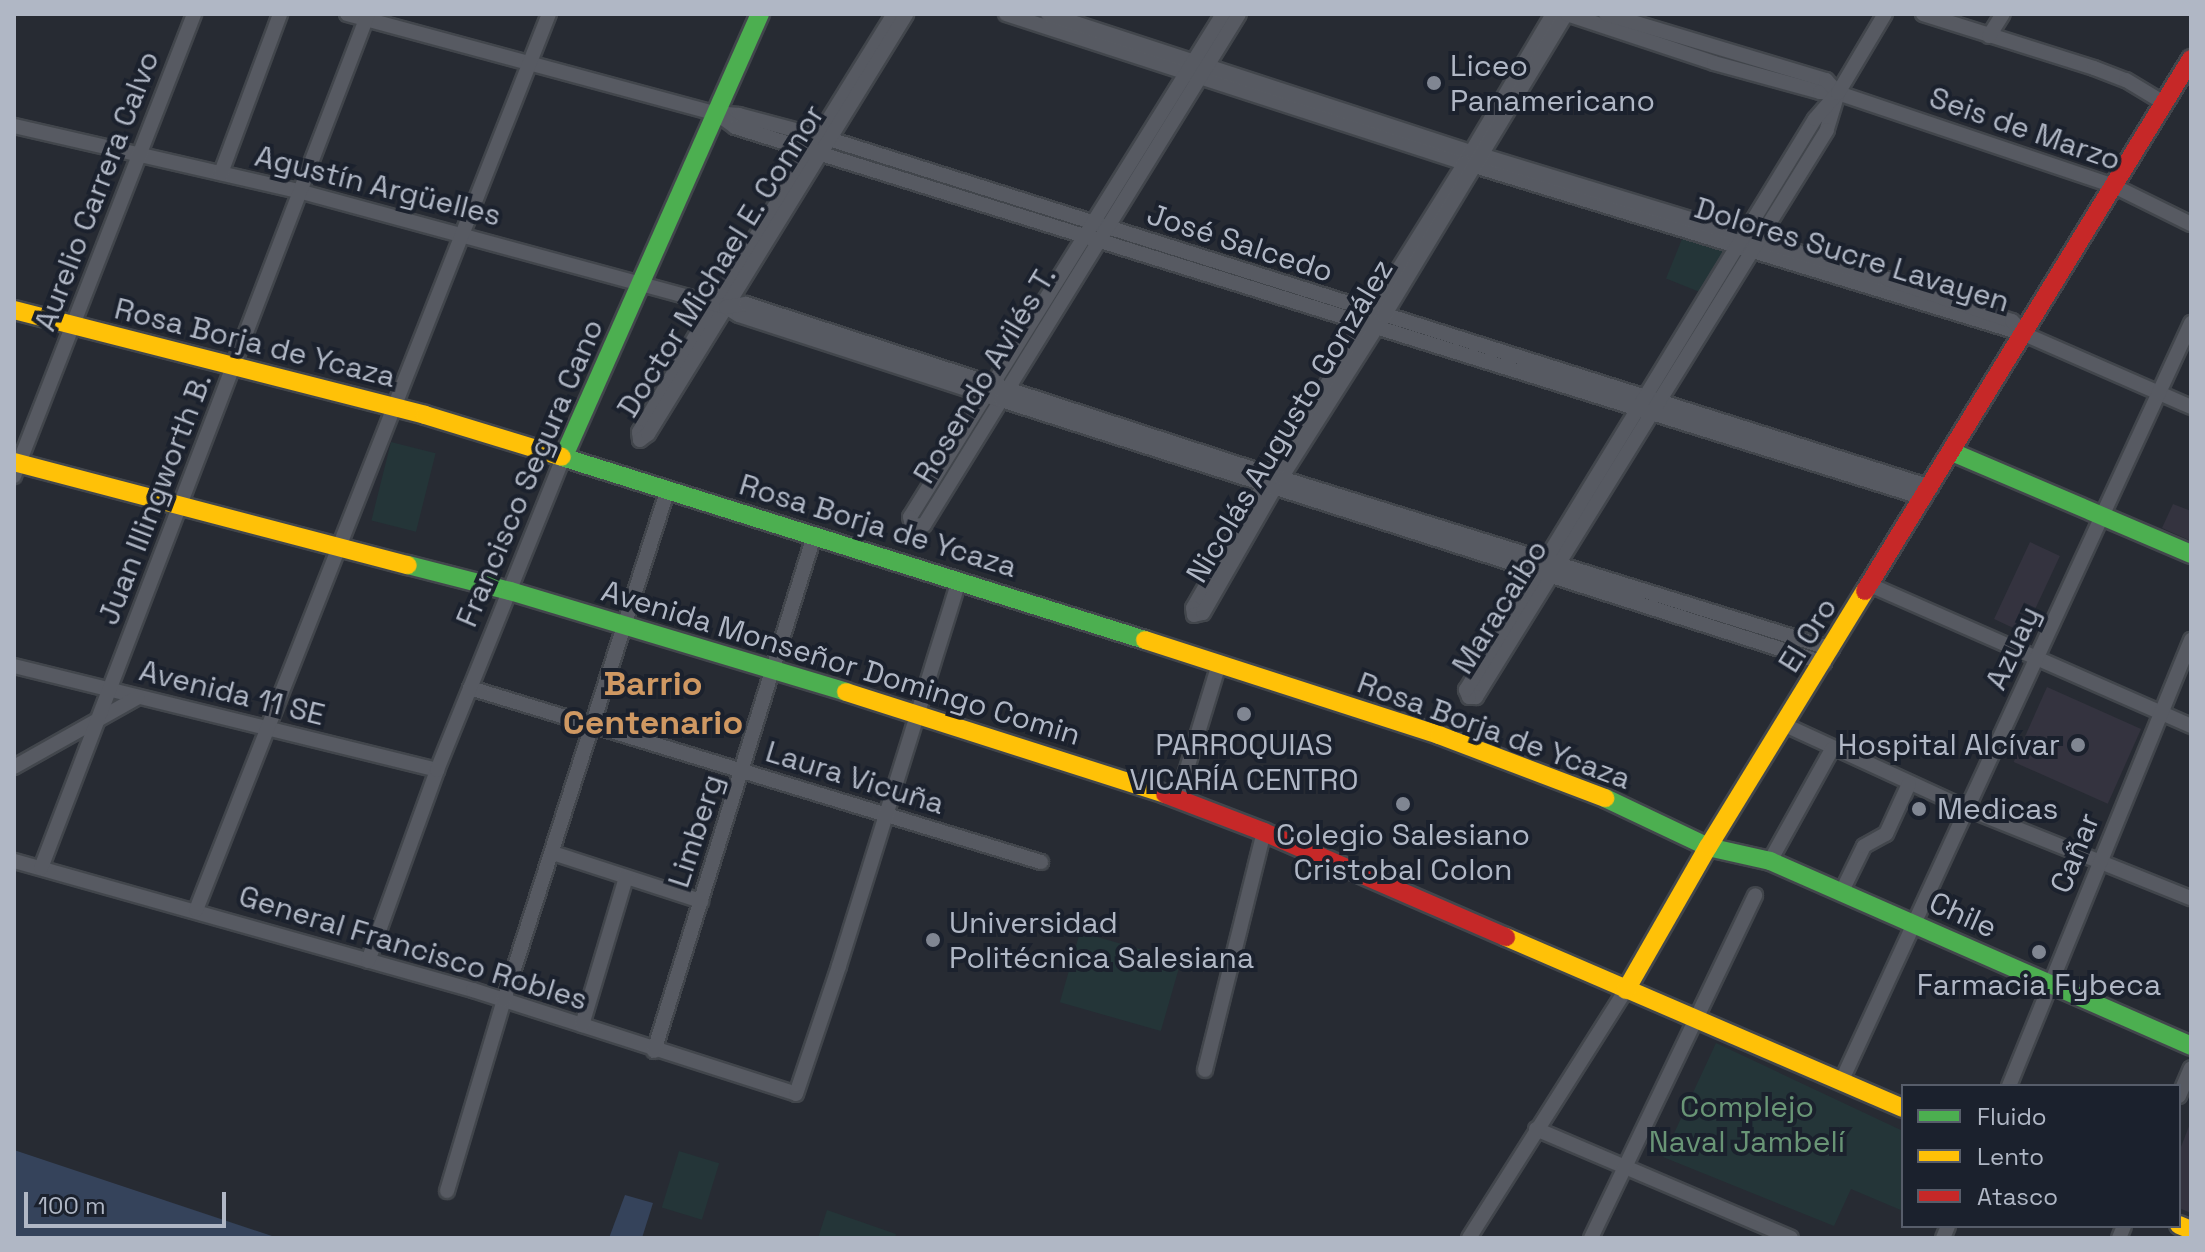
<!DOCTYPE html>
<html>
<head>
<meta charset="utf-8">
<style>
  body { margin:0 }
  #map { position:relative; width:2205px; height:1252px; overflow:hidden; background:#272b33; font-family:"Space Grotesk",sans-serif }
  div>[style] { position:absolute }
  .medical>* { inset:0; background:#34333f; transform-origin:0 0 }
  .green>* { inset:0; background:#243538; transform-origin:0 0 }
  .water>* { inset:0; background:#35435b }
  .roads { filter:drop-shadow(2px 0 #42464c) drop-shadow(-2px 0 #42464c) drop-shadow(0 2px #42464c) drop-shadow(0 -2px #42464c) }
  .street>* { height:14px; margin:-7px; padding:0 7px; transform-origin:7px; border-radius:7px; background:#575a62 }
  .fast>* { height:18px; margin:-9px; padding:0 9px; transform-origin:9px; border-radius:9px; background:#4caf50 }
  .slow>* { height:18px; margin:-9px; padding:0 9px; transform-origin:9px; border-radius:9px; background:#ffc107 }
  .jam>* { height:18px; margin:-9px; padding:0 9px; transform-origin:9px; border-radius:9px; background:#c62828 }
  .dots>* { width:22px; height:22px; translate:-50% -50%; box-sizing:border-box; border:4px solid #1b212d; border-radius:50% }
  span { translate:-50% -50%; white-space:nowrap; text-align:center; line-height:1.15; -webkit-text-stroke:8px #1b212d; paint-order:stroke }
  .poi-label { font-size:30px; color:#b0b7c5 }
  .left { translate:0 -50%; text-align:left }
  .right { translate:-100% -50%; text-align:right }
  .street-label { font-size:30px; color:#b0b7c5 }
  .park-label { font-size:30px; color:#699576 }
  .quarter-label { font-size:34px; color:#cf9862; font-weight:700 }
  .frame { position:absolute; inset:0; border:16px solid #b0b7c5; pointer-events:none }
  .legend { position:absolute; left:1901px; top:1084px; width:280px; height:144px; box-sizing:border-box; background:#1b212d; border:2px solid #575d6a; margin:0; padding:10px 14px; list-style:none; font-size:24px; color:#b0b7c5 }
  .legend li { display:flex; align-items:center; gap:16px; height:40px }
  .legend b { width:40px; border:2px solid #575d6a }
  .scale { position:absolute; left:24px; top:1192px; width:202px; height:36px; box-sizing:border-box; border:4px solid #b0b7c5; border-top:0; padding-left:10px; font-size:24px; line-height:28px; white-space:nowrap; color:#b0b7c5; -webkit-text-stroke:6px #1b212d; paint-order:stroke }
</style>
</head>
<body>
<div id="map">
  <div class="medical">
    <i style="clip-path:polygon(2173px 504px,2191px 511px,2191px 541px,2162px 528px)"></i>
    <i style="left:2030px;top:542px;width:33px;height:85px;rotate:25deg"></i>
    <i style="left:2047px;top:687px;width:103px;height:82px;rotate:24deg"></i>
    <i style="clip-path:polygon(2191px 1121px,2191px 1213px,2179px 1208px,2179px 1152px)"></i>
  </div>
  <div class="green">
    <i style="left:1684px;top:234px;width:43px;height:48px;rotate:22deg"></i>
    <i style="left:391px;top:442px;width:46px;height:81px;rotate:14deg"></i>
    <i style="left:1080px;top:932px;width:105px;height:73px;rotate:16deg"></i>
    <i style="clip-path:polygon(1716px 1043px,1903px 1131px,1903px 1211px,1851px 1189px,1834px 1226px,1663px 1157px)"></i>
    <i style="left:679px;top:1151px;width:42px;height:59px;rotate:17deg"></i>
    <i style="clip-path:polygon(827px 1210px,896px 1234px,895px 1238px,818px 1238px)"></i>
  </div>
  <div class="water">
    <i style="clip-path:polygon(14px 1150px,278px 1238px,14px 1238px)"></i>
    <i style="clip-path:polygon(625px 1195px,653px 1203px,642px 1238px,609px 1238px)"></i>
  </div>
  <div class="roads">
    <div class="street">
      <i style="left:347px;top:14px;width:381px;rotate:15.1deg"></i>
      <i style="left:715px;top:113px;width:24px;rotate:5deg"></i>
      <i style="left:739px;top:115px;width:93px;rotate:14.9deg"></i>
      <i style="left:829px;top:139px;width:1156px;rotate:17.53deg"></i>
      <i style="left:894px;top:14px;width:340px;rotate:121.8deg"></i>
      <i style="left:715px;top:303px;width:150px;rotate:120.5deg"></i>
      <i style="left:639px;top:432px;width:8px;rotate:83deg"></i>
      <i style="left:640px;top:440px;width:10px;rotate:-37deg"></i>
      <i style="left:648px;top:434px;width:493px;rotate:-58.4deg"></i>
      <i style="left:1006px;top:14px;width:493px;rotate:18deg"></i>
      <i style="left:1475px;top:166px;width:574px;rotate:17.01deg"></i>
      <i style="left:2024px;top:334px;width:182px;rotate:23.6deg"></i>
      <i style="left:1048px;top:14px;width:445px;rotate:18.1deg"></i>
      <i style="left:1471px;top:152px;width:435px;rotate:17deg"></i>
      <i style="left:1887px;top:279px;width:132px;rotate:18.6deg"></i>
      <i style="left:2012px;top:321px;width:17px;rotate:45deg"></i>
      <i style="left:1223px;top:14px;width:592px;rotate:121.89deg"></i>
      <i style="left:910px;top:517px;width:9px;rotate:77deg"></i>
      <i style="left:912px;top:526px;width:12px;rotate:-5deg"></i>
      <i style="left:924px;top:525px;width:600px;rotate:-58.35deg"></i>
      <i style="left:1553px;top:14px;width:173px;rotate:120.6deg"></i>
      <i style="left:1465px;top:163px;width:380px;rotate:122deg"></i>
      <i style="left:1264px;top:485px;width:142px;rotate:120deg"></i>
      <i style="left:1193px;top:608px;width:7px;rotate:82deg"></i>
      <i style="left:1194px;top:615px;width:9px;rotate:-13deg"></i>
      <i style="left:1203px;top:613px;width:143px;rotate:-60.2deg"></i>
      <i style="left:1274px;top:489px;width:205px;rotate:-57.6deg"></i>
      <i style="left:1384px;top:316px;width:353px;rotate:-58.9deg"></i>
      <i style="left:1567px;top:14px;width:155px;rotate:18.4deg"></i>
      <i style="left:1714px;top:63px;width:110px;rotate:15.3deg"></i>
      <i style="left:1820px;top:92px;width:18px;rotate:3deg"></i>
      <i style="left:1838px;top:93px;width:291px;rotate:18.6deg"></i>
      <i style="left:2114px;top:186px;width:86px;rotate:26.3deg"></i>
      <i style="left:1606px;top:14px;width:230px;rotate:16.7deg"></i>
      <i style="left:1826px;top:80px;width:18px;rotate:47deg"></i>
      <i style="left:1923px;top:14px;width:179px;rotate:17.5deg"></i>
      <i style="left:2094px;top:68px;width:34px;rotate:21deg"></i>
      <i style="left:2126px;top:80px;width:44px;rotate:31.2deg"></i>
      <i style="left:1989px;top:36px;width:26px;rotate:-58deg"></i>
      <i style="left:1838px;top:93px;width:39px;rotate:107deg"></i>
      <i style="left:1827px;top:130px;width:667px;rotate:121.76deg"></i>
      <i style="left:1476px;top:697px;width:7px;rotate:180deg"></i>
      <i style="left:1469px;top:697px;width:8px;rotate:-113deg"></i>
      <i style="left:1466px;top:690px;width:669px;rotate:-58.57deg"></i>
      <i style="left:1815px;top:119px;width:35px;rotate:-49deg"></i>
      <i style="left:1838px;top:93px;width:92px;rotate:-59.3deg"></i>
      <i style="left:716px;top:113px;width:24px;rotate:36deg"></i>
      <i style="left:735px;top:127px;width:1246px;rotate:17.33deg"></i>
      <i style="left:14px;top:126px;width:295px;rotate:12.9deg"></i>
      <i style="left:302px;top:192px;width:439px;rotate:15.2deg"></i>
      <i style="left:726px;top:307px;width:15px;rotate:32deg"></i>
      <i style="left:739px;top:315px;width:275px;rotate:18deg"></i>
      <i style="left:1001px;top:400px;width:864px;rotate:17.72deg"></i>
      <i style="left:221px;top:173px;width:170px;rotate:-69.6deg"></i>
      <i style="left:726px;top:307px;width:20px;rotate:-9deg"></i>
      <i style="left:746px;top:304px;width:563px;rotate:18.02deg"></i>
      <i style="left:1281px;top:478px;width:577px;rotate:17.24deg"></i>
      <i style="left:14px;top:476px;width:496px;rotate:-68.7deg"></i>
      <i style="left:1870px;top:585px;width:351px;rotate:23.7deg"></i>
      <i style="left:14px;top:666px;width:436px;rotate:13.8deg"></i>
      <i style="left:470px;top:688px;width:597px;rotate:16.95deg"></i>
      <i style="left:1785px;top:725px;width:201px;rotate:24.7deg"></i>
      <i style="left:1968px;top:809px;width:240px;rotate:21.8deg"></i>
      <i style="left:14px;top:767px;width:142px;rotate:-29.4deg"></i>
      <i style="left:1178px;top:798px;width:140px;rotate:-73deg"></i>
      <i style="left:553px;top:853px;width:156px;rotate:18deg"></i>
      <i style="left:14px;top:861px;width:477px;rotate:15.7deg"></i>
      <i style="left:473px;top:990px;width:339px;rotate:17.8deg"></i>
      <i style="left:796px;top:1094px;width:135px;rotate:-71.4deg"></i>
      <i style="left:839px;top:966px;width:404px;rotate:-72.7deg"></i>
      <i style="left:1770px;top:861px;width:128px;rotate:-61deg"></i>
      <i style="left:41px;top:868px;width:914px;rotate:-69.05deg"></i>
      <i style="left:1841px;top:893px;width:52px;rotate:-63.9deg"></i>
      <i style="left:1864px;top:846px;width:25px;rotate:-29deg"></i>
      <i style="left:1886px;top:834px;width:55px;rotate:-65.3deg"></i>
      <i style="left:196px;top:910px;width:963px;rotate:-68.5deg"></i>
      <i style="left:368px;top:961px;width:203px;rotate:-70.1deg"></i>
      <i style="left:437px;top:770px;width:339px;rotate:-68deg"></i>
      <i style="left:582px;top:1025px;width:154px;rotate:-73.4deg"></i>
      <i style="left:654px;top:1051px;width:539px;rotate:-72.74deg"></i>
      <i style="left:1205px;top:1070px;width:245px;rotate:-76.1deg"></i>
      <i style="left:1841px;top:1082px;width:836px;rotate:-65.24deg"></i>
      <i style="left:2009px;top:1086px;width:482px;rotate:-67.8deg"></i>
      <i style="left:2179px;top:1096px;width:30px;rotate:-67deg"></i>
      <i style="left:1536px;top:1129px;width:277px;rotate:23.1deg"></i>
      <i style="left:447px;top:1191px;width:199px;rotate:-73.4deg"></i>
      <i style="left:504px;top:1000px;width:537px;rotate:-72.21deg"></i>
      <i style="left:1469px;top:1238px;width:294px;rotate:-57.7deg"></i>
      <i style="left:1591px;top:1238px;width:380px;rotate:-64.4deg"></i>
      <i style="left:1943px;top:1238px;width:13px;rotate:-67deg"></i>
      <i style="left:2119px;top:1238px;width:13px;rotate:-67deg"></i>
    </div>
    <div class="fast">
      <i style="left:1952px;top:452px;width:260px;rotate:23.1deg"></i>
      <i style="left:564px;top:456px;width:484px;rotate:-66.1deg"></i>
      <i style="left:562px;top:457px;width:611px;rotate:17.43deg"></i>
      <i style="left:408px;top:565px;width:105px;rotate:14.3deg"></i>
      <i style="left:510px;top:591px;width:351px;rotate:16.7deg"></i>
      <i style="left:1605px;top:798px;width:114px;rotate:25.4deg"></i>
      <i style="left:1708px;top:847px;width:64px;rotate:12.7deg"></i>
      <i style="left:1770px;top:861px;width:460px;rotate:23.7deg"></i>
    </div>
    <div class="slow">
      <i style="left:14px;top:310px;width:424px;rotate:14.3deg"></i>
      <i style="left:425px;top:415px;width:143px;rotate:17deg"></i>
      <i style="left:14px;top:462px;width:407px;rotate:14.7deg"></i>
      <i style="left:1145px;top:640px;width:309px;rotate:17.9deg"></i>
      <i style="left:1439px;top:735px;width:178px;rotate:20.8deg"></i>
      <i style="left:846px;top:692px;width:335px;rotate:17.7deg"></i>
      <i style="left:1506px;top:937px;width:432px;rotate:23.3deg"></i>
      <i style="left:1626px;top:990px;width:165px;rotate:-60.2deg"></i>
      <i style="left:1708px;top:847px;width:300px;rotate:-58.5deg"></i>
      <i style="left:2179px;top:1225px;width:13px;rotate:23deg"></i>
    </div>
    <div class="jam">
      <i style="left:1865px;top:591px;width:624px;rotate:-58.5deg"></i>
      <i style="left:1165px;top:794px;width:106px;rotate:21deg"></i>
      <i style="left:1264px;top:832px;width:264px;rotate:23.5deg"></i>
    </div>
  </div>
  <div class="dots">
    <i style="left:1434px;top:83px;background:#808692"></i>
    <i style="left:1244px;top:714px;background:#808692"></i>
    <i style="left:2078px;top:745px;background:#808692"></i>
    <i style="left:1403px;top:804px;background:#808692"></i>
    <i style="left:1919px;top:809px;background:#808692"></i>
    <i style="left:933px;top:940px;background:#808692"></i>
    <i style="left:2039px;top:952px;background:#808692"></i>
  </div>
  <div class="poi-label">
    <span class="left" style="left:1450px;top:83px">Liceo<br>Panamericano</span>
    <span style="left:1244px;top:762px">PARROQUIAS<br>VICARÍA CENTRO</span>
    <span class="right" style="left:2060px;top:745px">Hospital Alcívar</span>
    <span class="left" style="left:1937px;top:809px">Medicas</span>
    <span style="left:1403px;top:852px">Colegio Salesiano<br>Cristobal Colon</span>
    <span class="left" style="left:949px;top:940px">Universidad<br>Politécnica Salesiana</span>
    <span style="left:2039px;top:985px">Farmacia Fybeca</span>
  </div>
  <div class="street-label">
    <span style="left:2025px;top:129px;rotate:19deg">Seis de Marzo</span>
    <span style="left:378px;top:186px;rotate:14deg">Agustín Argüelles</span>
    <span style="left:97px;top:191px;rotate:-69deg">Aurelio Carrera Calvo</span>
    <span style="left:1240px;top:243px;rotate:18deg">José Salcedo</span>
    <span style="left:1852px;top:255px;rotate:17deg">Dolores Sucre Lavayen</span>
    <span style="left:721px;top:261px;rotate:-58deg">Doctor Michael E. Connor</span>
    <span style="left:255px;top:343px;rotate:14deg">Rosa Borja de Ycaza</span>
    <span style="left:985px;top:375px;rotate:-59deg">Rosendo Avilés T.</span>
    <span style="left:1290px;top:421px;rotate:-59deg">Nicolás Augusto González</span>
    <span style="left:530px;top:473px;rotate:-67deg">Francisco Segura Cano</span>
    <span style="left:155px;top:499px;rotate:-69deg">Juan Illingworth B.</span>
    <span style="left:878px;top:526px;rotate:17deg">Rosa Borja de Ycaza</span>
    <span style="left:1500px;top:607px;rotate:-58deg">Maracaibo</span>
    <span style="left:1808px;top:635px;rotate:-58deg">El Oro</span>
    <span style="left:2013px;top:648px;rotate:-65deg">Azuay</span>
    <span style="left:841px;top:663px;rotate:17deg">Avenida Monseñor Domingo Comin</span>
    <span style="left:232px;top:693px;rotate:14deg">Avenida 11 SE</span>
    <span style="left:1494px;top:731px;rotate:20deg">Rosa Borja de Ycaza</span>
    <span style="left:855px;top:778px;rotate:17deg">Laura Vicuña</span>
    <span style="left:696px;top:831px;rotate:-72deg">Limberg</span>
    <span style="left:2075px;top:853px;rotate:-68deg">Cañar</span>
    <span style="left:1963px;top:915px;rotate:24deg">Chile</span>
    <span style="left:413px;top:948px;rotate:17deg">General Francisco Robles</span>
  </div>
  <div class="park-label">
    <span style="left:1747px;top:1124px">Complejo<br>Naval Jambelí</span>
  </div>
  <div class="quarter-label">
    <span style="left:653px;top:703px">Barrio<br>Centenario</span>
  </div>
  <div class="frame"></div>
  <ul class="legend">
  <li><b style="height:10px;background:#4caf50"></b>Fluido</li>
  <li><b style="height:10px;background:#ffc107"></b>Lento</li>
  <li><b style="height:10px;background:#c62828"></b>Atasco</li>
  </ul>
  <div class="scale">100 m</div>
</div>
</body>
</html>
